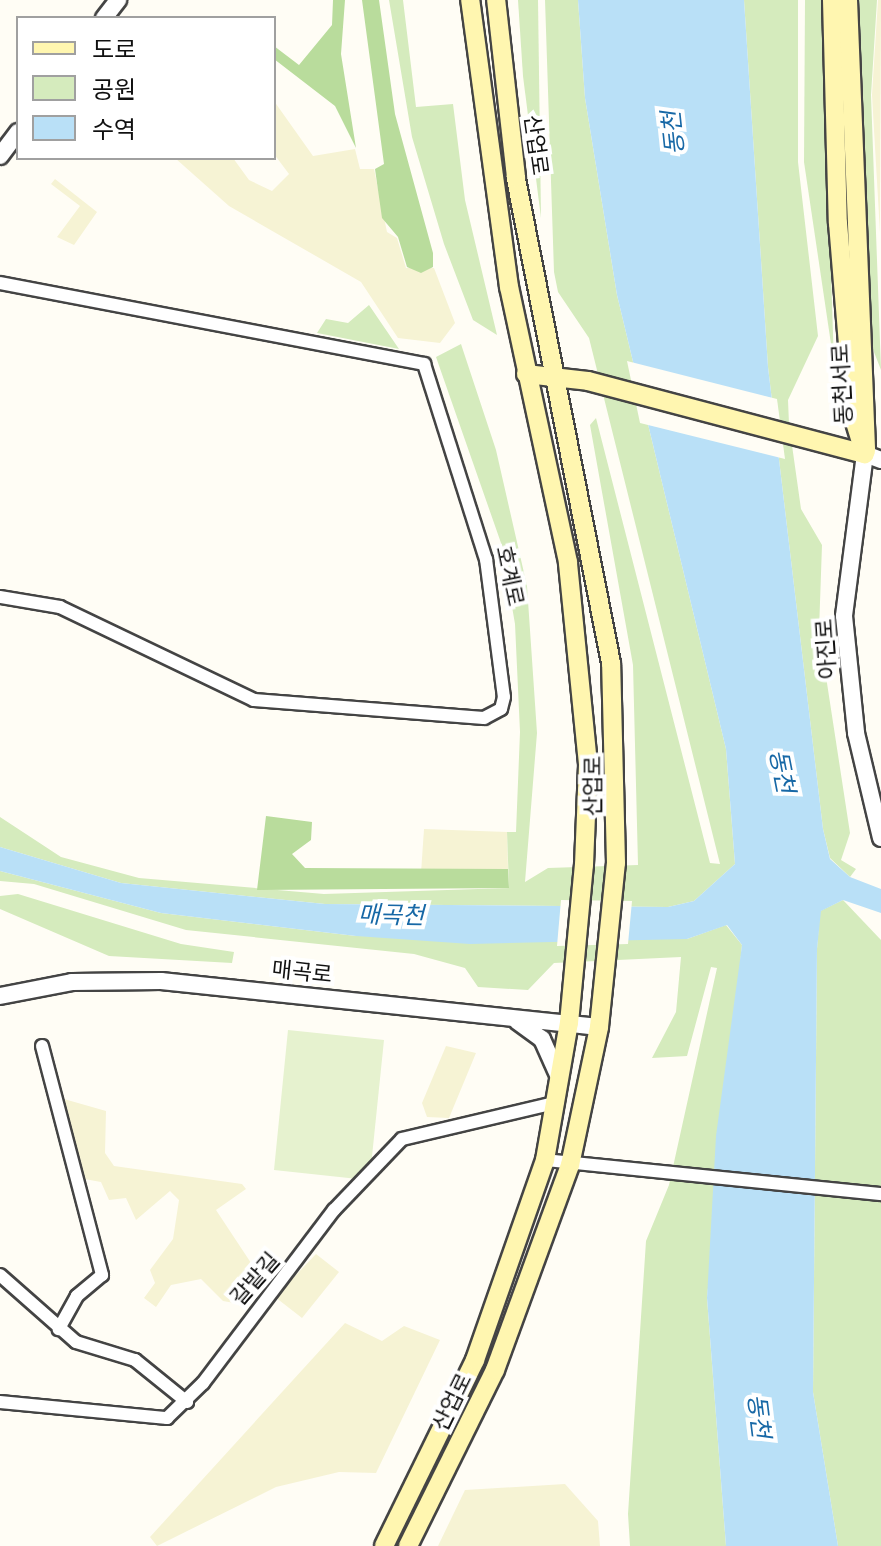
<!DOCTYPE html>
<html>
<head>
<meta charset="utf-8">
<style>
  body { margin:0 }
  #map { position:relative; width:881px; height:1546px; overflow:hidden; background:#fffdf5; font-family:"Source Serif 4","Noto Sans KR",serif }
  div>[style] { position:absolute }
  .farmland>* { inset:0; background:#f6f3d4 }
  .green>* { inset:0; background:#d5ebbd }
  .forest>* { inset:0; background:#b9dc9c }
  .pitch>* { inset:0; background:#e6f2cf }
  .water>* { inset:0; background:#b9e0f7 }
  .pier>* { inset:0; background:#fffdf5 }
  .roads { filter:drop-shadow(2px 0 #444) drop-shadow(-2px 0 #444) drop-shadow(0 2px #444) drop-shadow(0 -2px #444) }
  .minor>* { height:12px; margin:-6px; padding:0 6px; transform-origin:6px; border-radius:6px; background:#fff }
  .tertiary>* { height:16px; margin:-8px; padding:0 8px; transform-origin:8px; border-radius:8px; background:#fff }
  .secondary>* { height:18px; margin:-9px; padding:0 9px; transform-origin:9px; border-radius:9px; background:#fff6b0 }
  span { translate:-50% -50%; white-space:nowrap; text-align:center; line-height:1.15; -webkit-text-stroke:8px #fff; paint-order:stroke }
  .street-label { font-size:22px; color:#111 }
  .water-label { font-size:24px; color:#1768a6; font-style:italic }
  .legend { position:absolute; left:16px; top:16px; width:260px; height:144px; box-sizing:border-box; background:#fff; border:2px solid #a0a0a0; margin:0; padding:10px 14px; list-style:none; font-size:24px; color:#111 }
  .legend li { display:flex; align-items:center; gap:16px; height:40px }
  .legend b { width:40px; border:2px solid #a0a0a0 }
</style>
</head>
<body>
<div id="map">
  <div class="farmland">
    <i style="clip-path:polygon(878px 0,881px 0,880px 233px,872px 95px)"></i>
    <i style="clip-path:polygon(274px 101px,313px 156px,355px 149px,360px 169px,374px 169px,387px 232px,397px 238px,406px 268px,434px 268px,455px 323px,440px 343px,398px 338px,361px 282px,229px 206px,175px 158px,233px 158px,249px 180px,272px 191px,289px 174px,274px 154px)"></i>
    <i style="clip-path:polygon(55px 179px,97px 212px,74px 245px,57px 237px,80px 206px,51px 184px)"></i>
    <i style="clip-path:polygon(424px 829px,507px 832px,508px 869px,421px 873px)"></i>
    <i style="clip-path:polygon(446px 1046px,476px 1053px,449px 1118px,427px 1117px,422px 1103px)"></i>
    <i style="clip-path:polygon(64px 1099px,106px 1111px,105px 1153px,114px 1166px,242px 1184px,246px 1189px,216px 1210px,267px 1287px,240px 1304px,223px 1301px,201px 1279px,171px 1285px,156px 1307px,144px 1298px,155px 1283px,150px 1270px,173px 1239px,179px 1200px,170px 1191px,136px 1220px,126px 1198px,109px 1200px,101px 1182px,79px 1178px)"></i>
    <i style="clip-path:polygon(316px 1254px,339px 1272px,302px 1318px,275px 1297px)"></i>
    <i style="clip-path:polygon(345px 1323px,382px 1341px,404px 1326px,440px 1340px,376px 1473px,339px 1472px,276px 1487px,157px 1546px,150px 1537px)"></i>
    <i style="clip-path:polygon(565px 1484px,598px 1521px,600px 1546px,438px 1546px,465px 1490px)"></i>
  </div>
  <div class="green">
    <i style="clip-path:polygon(389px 0,403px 0,416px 107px,453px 104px,465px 200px,497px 335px,473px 320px,444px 244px,412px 137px)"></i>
    <i style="clip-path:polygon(518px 0,538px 0,541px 218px,523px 76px)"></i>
    <i style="clip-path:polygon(545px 0,578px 0,585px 98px,617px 295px,726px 749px,735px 864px,694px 901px,668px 907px,325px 904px,121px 883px,0 847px,0 817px,61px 857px,139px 878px,324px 894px,509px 888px,507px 832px,516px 832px,520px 732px,515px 624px,501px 543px,436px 357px,461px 344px,496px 450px,527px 586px,537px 733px,525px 882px,548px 868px,638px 865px,633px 665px,590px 425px,596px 418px,710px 863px,720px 864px,589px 338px,558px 292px,554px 272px)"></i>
    <i style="clip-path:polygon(744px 0,798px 0,798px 162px,818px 336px,788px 400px,789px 424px,801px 509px,822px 545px,819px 631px,850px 833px,841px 860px,856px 869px,850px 877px,830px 858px,823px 829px,768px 367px)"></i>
    <i style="clip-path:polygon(805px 0,822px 0,834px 364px,804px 162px)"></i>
    <i style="clip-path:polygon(859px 0,877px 0,871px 95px,881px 370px,872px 347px)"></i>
    <i style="clip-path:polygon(369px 305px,399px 349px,317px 333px,326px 319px,348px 323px)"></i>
    <i style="clip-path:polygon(0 871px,161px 913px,356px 936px,687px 939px,726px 925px,742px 945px,707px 1298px,726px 1546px,630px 1546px,628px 1514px,646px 1241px,669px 1185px,717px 968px,711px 967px,687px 1056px,652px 1058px,676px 1012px,681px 957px,554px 963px,528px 990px,478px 987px,465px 968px,414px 954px,186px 930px,34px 884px,0 881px)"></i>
    <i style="clip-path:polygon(18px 894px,181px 944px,234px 952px,232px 963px,109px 956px,0 909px,0 896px)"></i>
    <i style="clip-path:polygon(843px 900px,881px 940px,881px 1546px,838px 1546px,813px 1392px,817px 949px,820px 911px)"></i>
  </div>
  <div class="forest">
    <i style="clip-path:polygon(333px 0,345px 0,341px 54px,356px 148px,335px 106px,274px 59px,274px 46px,299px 65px,332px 25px)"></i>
    <i style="clip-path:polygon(362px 0,379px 0,395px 114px,433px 253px,433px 267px,421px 273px,407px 267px,398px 237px,382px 218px,375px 169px,384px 164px)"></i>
    <i style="clip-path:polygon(266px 816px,312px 822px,311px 840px,292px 854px,305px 868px,508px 869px,509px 888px,257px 890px)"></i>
  </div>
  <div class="pitch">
    <i style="clip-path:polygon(288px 1030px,384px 1040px,371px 1166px,358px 1179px,274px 1170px)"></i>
  </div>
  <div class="water">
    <i style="clip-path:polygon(578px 0,744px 0,768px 367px,823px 829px,830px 859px,850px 877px,881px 889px,881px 913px,843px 900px,821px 911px,817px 949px,813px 1392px,838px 1546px,726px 1546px,707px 1298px,716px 1136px,742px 945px,727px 925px,687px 939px,470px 944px,356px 936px,161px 913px,0 871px,0 847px,121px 883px,325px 904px,668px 907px,694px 901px,735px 864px,726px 749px,617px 295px,585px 98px)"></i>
  </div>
  <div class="pier">
    <i style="clip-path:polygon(627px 361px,777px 399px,785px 459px,640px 423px)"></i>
    <i style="clip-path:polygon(561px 900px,632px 901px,628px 944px,557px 946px)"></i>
  </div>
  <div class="roads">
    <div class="minor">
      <i style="left:0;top:283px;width:432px;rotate:10.8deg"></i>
      <i style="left:424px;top:364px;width:205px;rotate:72.4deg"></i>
      <i style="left:486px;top:559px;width:139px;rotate:82.6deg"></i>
      <i style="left:504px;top:697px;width:12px;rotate:104deg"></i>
      <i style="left:501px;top:709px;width:19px;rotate:152deg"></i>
      <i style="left:484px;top:718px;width:231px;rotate:-175.5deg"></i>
      <i style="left:254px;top:700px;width:215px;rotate:-154.4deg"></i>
      <i style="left:60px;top:607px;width:61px;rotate:-170.5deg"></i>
      <i style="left:42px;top:1046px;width:237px;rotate:75.3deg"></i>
      <i style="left:102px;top:1275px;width:33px;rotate:140deg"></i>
      <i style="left:77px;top:1296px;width:38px;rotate:119deg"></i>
      <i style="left:545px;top:1160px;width:338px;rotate:5.8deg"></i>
      <i style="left:0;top:1275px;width:101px;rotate:41.4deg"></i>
      <i style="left:76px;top:1342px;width:62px;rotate:17deg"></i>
      <i style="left:135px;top:1360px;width:67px;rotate:38.9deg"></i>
      <i style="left:0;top:1402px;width:168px;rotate:5.5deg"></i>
      <i style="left:167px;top:1418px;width:50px;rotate:-44.2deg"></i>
      <i style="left:203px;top:1383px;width:217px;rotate:-52.9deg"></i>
      <i style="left:334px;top:1210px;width:98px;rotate:-46.2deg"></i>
      <i style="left:402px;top:1139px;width:160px;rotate:-13.3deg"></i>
    </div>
    <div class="tertiary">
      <i style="left:104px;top:18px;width:23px;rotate:-52deg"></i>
      <i style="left:0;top:156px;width:30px;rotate:-53deg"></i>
      <i style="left:881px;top:460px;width:17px;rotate:-159deg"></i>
      <i style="left:865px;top:454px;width:163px;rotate:97.4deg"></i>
      <i style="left:844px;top:616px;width:118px;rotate:84.1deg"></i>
      <i style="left:856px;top:733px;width:108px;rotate:76.6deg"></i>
      <i style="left:0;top:996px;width:73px;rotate:-11deg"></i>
      <i style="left:72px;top:982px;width:89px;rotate:-0.6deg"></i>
      <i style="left:161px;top:981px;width:440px;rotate:6deg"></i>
      <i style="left:517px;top:1021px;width:31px;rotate:36deg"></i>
      <i style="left:542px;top:1039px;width:42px;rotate:65.9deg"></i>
    </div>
    <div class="secondary">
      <i style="left:832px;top:0;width:223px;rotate:88.5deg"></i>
      <i style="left:838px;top:223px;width:197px;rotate:85.3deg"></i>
      <i style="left:854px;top:419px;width:37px;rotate:73deg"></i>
      <i style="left:848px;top:0;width:451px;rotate:87.7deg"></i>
      <i style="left:526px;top:374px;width:62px;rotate:6.4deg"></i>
      <i style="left:588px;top:381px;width:286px;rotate:14.8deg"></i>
      <i style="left:384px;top:1546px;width:207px;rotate:-63.9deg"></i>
      <i style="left:475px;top:1360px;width:212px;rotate:-70.7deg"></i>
      <i style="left:545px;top:1160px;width:139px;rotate:-80.1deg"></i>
      <i style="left:569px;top:1023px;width:159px;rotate:-84.6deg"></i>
      <i style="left:584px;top:865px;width:101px;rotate:-87.7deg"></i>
      <i style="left:588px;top:764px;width:203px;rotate:-95.7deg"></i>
      <i style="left:568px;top:562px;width:281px;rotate:-102.1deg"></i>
      <i style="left:509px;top:287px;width:290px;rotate:-97.7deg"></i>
      <i style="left:408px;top:1546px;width:196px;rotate:-63.7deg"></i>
      <i style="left:495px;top:1370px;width:218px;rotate:-69.9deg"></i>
      <i style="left:570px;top:1165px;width:141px;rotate:-78.1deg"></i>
      <i style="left:599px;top:1027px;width:165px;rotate:-84.1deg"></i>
      <i style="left:616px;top:863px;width:200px;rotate:-91.4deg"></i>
      <i style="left:611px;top:663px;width:495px;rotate:-101.1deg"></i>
      <i style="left:516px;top:177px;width:178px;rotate:-96.4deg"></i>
    </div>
  </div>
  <div class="street-label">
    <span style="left:536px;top:145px;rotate:82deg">산업로</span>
    <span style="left:842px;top:384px;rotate:-93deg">동천서로</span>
    <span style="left:510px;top:576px;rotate:78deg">호계로</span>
    <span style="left:826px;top:649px;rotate:-94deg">아진로</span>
    <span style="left:593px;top:786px;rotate:-90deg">산업로</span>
    <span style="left:302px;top:972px;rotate:6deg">매곡로</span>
    <span style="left:255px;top:1279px;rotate:-49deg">갈밭길</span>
    <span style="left:452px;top:1402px;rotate:-64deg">산업로</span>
  </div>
  <div class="water-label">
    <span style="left:673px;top:133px;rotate:-96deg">동천</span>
    <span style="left:782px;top:771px;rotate:79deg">동천</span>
    <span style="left:391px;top:915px;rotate:1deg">매곡천</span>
    <span style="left:759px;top:1416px;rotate:83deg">동천</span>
  </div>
  <ul class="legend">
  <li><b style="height:10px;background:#fff6b0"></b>도로</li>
  <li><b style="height:22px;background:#d5ebbd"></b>공원</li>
  <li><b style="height:22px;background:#b9e0f7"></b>수역</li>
  </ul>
</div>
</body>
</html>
